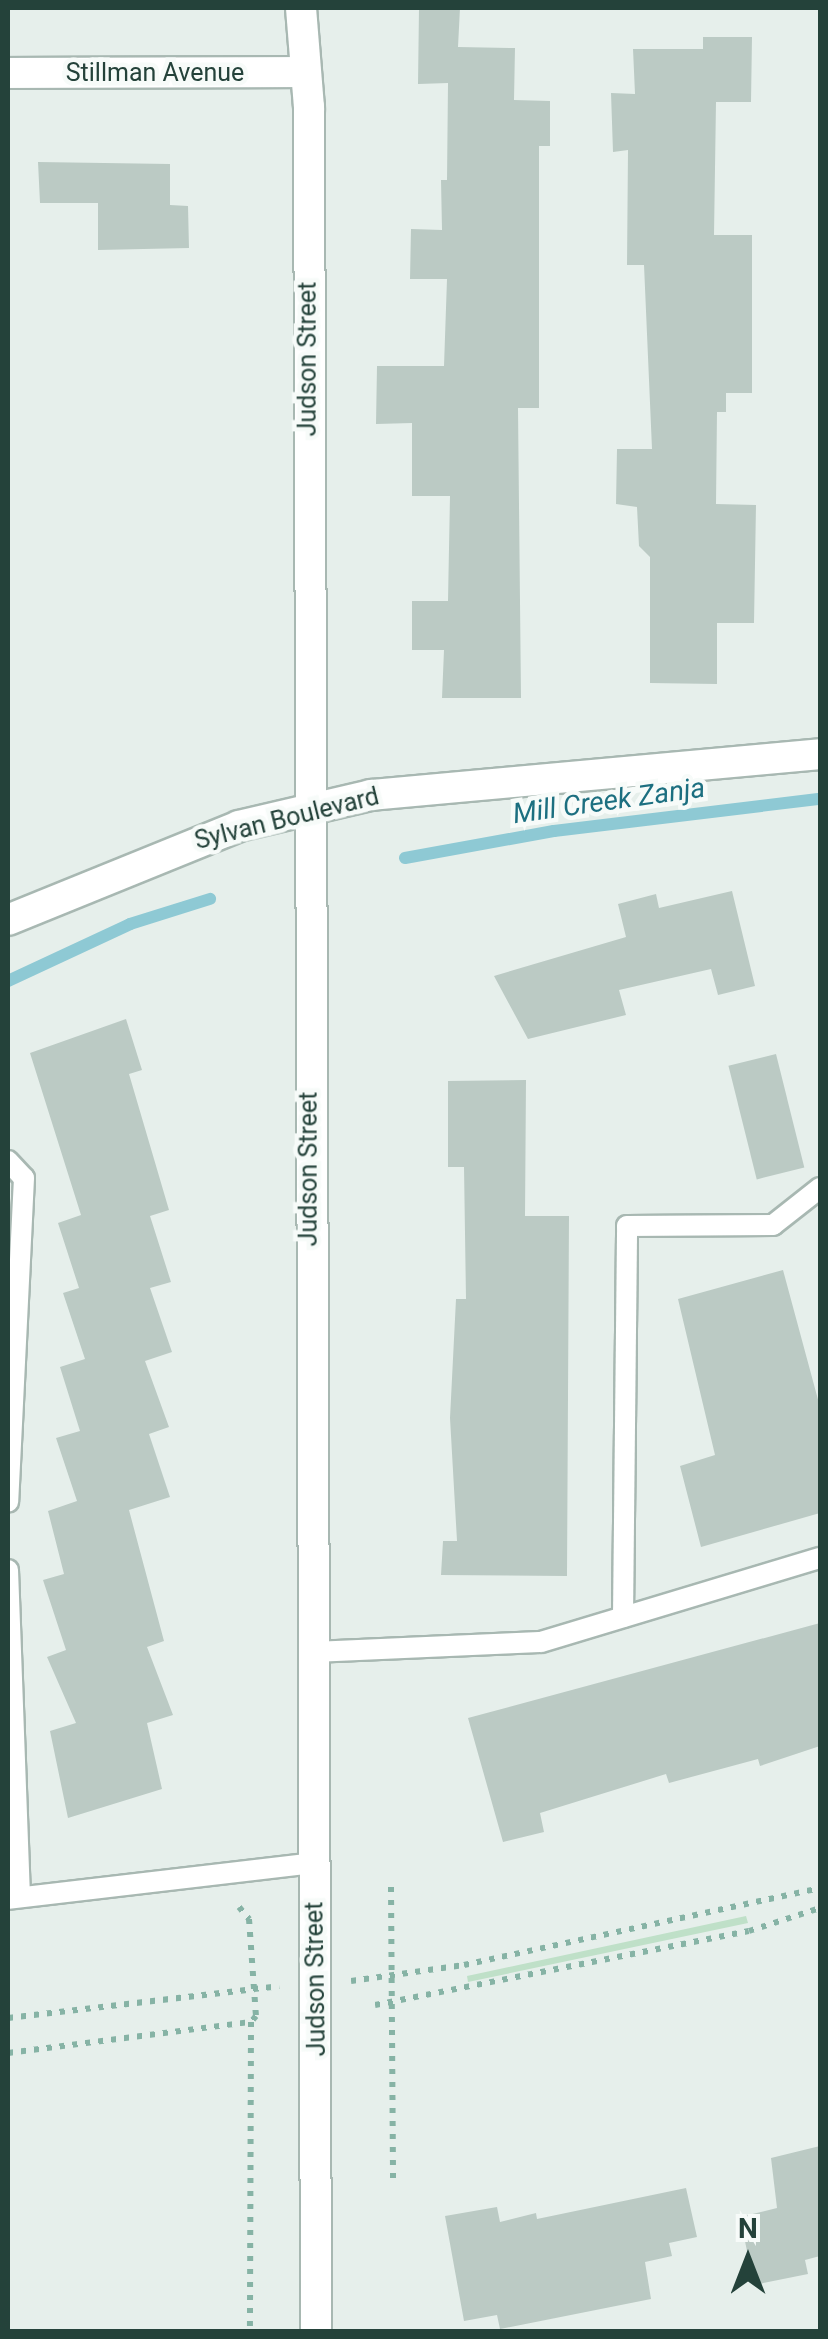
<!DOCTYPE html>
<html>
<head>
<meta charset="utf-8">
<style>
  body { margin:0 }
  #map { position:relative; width:828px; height:2339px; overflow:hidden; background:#e6efeb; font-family:Roboto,sans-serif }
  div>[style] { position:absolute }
  .green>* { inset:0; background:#bfe0c8 }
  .stream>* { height:12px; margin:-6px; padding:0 6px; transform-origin:6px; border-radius:6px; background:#8ec9d4 }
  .building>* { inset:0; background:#bbcac4; transform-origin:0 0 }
  .path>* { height:6px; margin-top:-3px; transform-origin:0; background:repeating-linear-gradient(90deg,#86b3a5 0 5px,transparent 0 13px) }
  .roads { filter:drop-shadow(2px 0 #a8b8b2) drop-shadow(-2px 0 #a8b8b2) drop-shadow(0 2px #a8b8b2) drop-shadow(0 -2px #a8b8b2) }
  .lane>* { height:20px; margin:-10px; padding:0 10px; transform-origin:10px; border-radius:10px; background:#fff }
  .street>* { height:30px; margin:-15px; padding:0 15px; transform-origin:15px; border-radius:15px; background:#fff }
  .secondary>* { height:30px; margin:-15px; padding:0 15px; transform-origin:15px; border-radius:15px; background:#fff }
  span { translate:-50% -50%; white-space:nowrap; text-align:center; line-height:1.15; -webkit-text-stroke:9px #f7fbf9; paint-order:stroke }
  .street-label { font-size:25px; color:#24423a }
  .water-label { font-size:28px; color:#1c6f80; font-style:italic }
  .frame { position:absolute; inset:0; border:10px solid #24423a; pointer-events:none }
  .north { position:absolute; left:698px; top:2209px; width:100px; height:100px; -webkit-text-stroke:8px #f7fbf9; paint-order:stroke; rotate:0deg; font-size:28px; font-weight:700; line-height:40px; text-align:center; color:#24423a }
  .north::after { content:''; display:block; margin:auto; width:35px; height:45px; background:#24423a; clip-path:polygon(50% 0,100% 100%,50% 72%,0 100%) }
</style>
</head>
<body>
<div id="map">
  <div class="green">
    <i style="clip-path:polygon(746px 1916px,748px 1923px,468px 1982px,467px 1976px)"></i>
  </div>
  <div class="stream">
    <i style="left:405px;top:858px;width:151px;rotate:-10.3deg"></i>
    <i style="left:554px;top:831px;width:268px;rotate:-6.9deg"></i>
    <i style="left:8px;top:981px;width:135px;rotate:-25deg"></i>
    <i style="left:130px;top:924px;width:84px;rotate:-17.4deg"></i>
  </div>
  <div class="building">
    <i style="clip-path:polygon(419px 8px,460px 8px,458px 47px,515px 48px,514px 100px,550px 101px,550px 146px,539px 146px,539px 408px,518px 408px,521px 698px,442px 698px,444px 650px,412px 650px,412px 601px,448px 601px,450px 496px,412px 496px,412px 423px,376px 424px,377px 366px,444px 366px,447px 279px,410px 279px,411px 229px,442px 230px,441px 180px,447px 180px,448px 83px,418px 84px)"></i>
    <i style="clip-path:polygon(703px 37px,752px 37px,751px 102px,716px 102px,714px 235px,752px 235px,752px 393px,726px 393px,726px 412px,717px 412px,716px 504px,756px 505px,754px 623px,717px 623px,717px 684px,650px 683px,650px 557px,639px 546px,637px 507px,616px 504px,617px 449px,652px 449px,644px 265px,627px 265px,628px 150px,613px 152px,611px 93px,635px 94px,633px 49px,703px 49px)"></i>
    <i style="clip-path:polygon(38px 162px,170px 164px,170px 205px,188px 206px,189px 248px,98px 250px,98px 203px,40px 203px)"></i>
    <i style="clip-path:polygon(732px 891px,755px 986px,718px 995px,711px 969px,619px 990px,626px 1015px,528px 1039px,494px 976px,626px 937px,618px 904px,656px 894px,659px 908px)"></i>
    <i style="clip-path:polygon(126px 1019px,142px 1070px,129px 1074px,169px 1210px,150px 1216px,171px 1282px,150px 1288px,172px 1352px,145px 1361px,169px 1427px,149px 1434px,170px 1497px,129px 1510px,164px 1641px,147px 1647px,173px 1715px,147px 1723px,162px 1789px,68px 1818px,50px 1731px,76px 1723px,47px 1657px,66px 1650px,43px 1580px,64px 1574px,48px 1511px,77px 1501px,56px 1438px,80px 1431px,60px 1367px,85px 1359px,63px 1293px,79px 1288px,58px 1223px,81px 1215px,30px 1053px)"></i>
    <i style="left:776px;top:1054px;width:117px;height:49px;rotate:76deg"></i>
    <i style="clip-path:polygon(526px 1080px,525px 1216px,569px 1216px,567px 1576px,441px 1575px,443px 1541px,457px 1541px,450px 1418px,456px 1299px,466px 1299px,464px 1167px,448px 1167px,448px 1081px)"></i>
    <i style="clip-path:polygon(783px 1270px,820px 1407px,820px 1513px,701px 1547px,680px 1466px,715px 1455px,678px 1299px)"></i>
    <i style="clip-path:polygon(820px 1623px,820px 1746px,760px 1766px,758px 1759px,669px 1783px,666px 1774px,540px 1813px,544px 1832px,503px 1842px,468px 1718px)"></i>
    <i style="clip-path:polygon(820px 2146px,820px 2256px,805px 2260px,808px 2274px,754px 2285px,740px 2217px,777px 2208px,771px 2158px)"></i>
    <i style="clip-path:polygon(686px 2188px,697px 2237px,669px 2243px,672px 2256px,645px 2262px,651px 2299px,500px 2329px,497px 2315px,464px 2321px,445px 2216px,497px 2207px,500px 2222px,536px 2213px,537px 2219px)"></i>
  </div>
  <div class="path">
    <i style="left:391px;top:1887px;width:293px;rotate:89.6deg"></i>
    <i style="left:239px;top:1907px;width:16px;rotate:50deg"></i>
    <i style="left:249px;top:1919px;width:97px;rotate:85.9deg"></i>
    <i style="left:256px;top:2016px;width:8px;rotate:130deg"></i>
    <i style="left:251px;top:2022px;width:310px;rotate:90.2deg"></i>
    <i style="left:351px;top:1981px;width:114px;rotate:-8.1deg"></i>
    <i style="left:464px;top:1965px;width:364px;rotate:-12.2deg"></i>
    <i style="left:375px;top:2005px;width:381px;rotate:-11.2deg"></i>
    <i style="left:749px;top:1931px;width:75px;rotate:-17.9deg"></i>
    <i style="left:8px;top:2018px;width:273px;rotate:-6.7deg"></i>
    <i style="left:8px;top:2053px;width:245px;rotate:-7.3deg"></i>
  </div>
  <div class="roads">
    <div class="lane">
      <i style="left:8px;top:1161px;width:23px;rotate:47deg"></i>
      <i style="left:24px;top:1178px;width:324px;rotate:92.8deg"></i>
      <i style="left:8px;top:1570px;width:327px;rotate:87.9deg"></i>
      <i style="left:623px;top:1617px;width:391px;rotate:-89.4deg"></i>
      <i style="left:627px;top:1226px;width:146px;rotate:-0.4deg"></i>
      <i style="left:773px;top:1225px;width:60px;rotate:-38.2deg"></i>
      <i style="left:312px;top:1652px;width:229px;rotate:-2.5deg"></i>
      <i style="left:541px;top:1642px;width:291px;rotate:-16.8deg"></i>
      <i style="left:8px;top:1899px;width:308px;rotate:-6.7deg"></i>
    </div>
    <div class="street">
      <i style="left:8px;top:73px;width:294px;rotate:-0.2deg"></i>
      <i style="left:8px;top:920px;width:249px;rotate:-22.1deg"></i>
      <i style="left:239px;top:826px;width:136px;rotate:-13.2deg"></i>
      <i style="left:371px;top:795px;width:451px;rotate:-5.2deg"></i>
    </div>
    <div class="secondary">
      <i style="left:301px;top:8px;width:99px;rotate:85.4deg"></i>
      <i style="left:309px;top:107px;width:2225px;rotate:89.82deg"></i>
    </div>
  </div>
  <div class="street-label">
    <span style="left:155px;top:73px">Stillman Avenue</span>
    <span style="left:308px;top:359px;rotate:-90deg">Judson Street</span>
    <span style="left:287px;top:819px;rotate:-14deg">Sylvan Boulevard</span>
    <span style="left:309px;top:1169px;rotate:-90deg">Judson Street</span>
    <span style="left:316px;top:1979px;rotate:-91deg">Judson Street</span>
  </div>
  <div class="water-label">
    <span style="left:609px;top:801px;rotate:-8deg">Mill Creek Zanja</span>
  </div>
  <div class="frame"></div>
  <div class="north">N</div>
</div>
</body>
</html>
